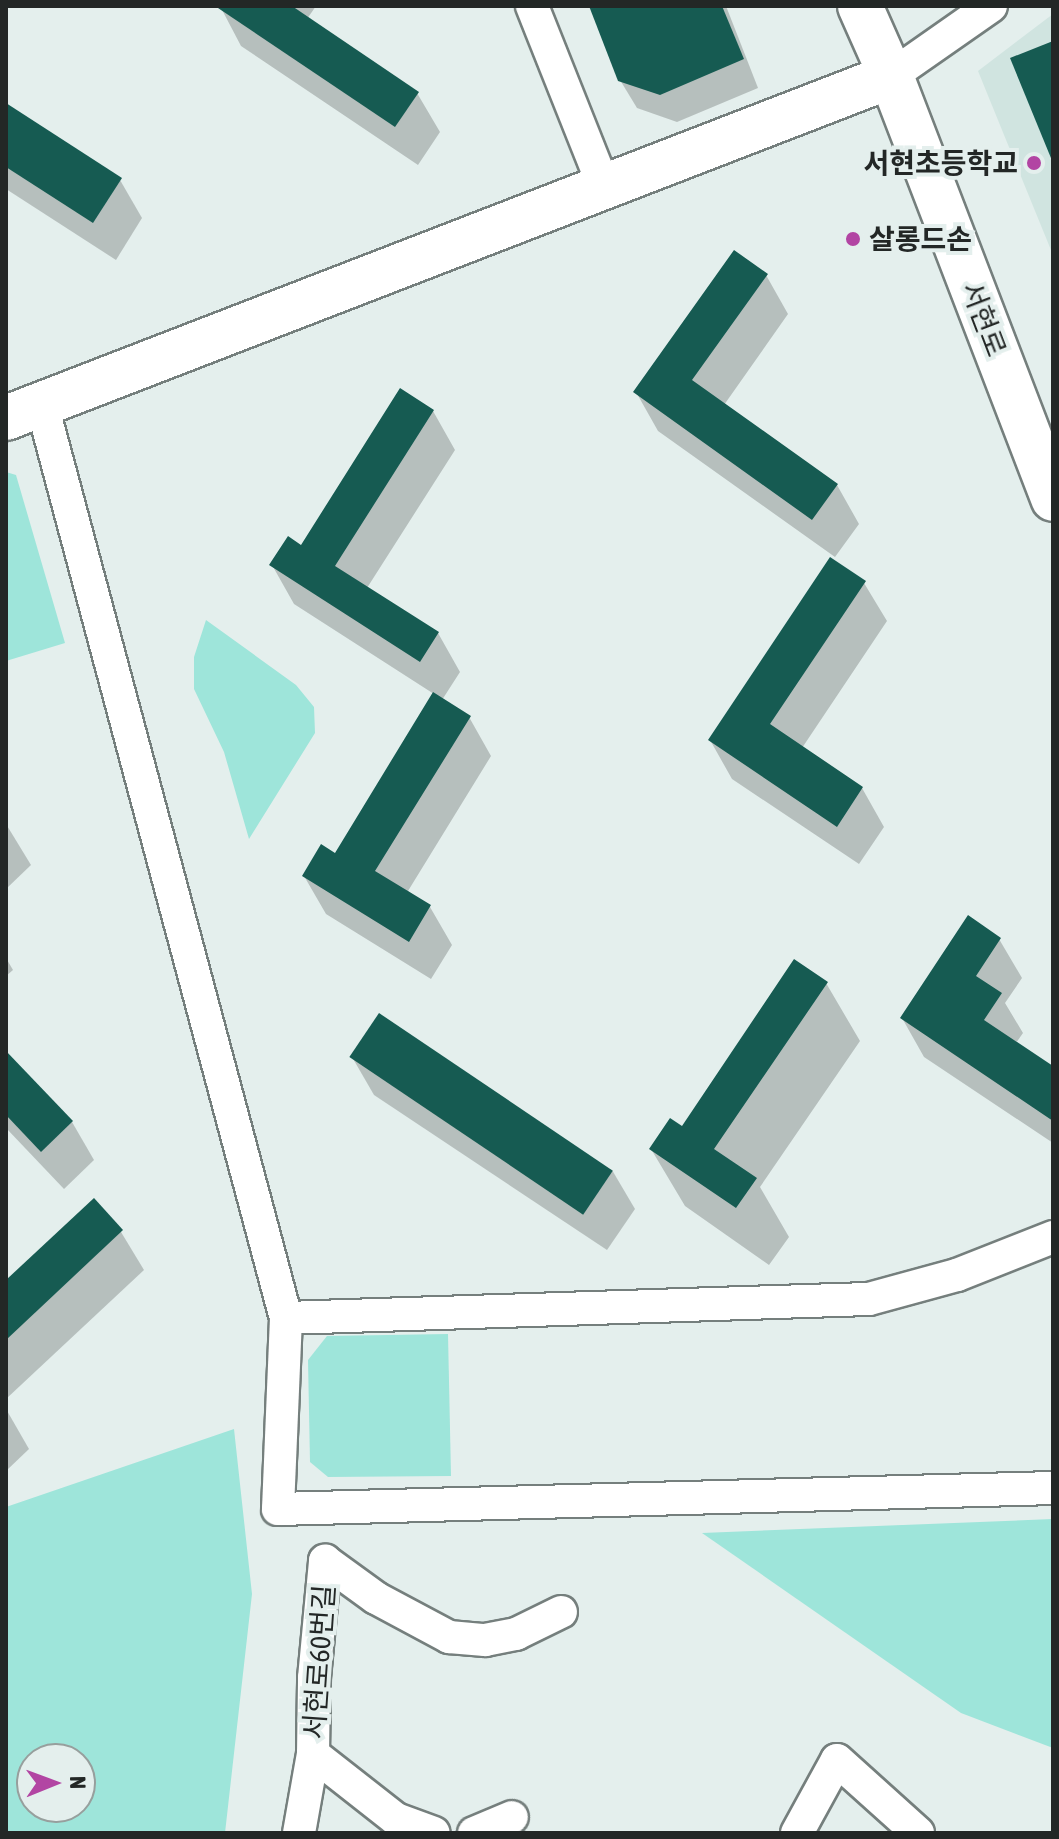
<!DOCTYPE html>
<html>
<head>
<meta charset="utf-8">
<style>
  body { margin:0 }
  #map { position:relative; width:1059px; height:1839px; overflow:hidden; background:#e4efed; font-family:"Asap Condensed","Noto Sans KR",sans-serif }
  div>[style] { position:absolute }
  .built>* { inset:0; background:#d0e4e0 }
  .green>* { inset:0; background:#9ee5da }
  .shadow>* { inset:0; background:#0003 }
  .building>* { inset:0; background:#165b52; transform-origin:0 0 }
  .roads { filter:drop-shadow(2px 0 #757f7d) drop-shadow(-2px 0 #757f7d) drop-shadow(0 2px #757f7d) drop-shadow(0 -2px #757f7d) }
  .street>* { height:32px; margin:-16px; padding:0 16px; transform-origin:16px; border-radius:16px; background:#fff }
  .secondary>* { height:44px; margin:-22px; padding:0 22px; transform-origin:22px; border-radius:22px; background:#fff }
  .dots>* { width:22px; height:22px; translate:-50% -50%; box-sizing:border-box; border:4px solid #e4efed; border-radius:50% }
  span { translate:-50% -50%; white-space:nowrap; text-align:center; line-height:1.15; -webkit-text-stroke:8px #e4efed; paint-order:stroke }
  .poi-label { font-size:28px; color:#232726; font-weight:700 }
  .right { translate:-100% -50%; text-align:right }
  .left { translate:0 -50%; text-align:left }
  .street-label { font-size:28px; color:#232726 }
  .frame { position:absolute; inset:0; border:8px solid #232726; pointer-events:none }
  .north { position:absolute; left:16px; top:1743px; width:80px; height:80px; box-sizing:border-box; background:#e4efed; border:2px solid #979f9d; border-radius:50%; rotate:89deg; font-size:22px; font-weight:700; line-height:32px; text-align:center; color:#232726 }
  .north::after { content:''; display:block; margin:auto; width:28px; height:36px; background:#b245a3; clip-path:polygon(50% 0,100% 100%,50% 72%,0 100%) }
</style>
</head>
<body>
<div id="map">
  <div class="built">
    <i style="clip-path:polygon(1053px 14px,1053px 255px,978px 71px)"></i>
  </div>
  <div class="green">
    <i style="clip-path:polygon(6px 472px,16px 475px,65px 643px,6px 661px)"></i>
    <i style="clip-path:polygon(206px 620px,296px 685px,314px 707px,315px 733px,249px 839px,224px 752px,194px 689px,194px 657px)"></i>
    <i style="clip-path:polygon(448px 1334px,451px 1476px,328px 1477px,310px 1462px,308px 1360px,327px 1336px)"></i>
    <i style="clip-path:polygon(evenodd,234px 1429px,252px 1594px,225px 1833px,6px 1833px,6px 1507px,234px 1429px,80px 1759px,80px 1807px,32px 1807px,32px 1759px,80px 1759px)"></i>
    <i style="clip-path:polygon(1053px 1519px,1053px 1748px,961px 1713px,702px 1533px)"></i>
  </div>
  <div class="shadow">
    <i style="clip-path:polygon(220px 6px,316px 6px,307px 19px,417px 93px,440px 132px,418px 165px,241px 46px)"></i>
    <i style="clip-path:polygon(591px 6px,726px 6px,758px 88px,677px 122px,637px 108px,620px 80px)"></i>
    <i style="clip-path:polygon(6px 106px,120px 180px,142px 218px,116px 260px,6px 189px)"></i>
    <i style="clip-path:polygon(766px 275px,788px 314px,724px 405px,837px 485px,859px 524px,835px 557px,658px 431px,636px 392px)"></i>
    <i style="clip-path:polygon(433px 411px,455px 450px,367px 588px,438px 633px,460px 672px,442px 700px,469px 717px,491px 756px,408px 891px,430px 907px,452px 945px,431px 979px,326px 914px,304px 876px,335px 856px,434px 694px,294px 604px,272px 565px,302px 548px)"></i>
    <i style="clip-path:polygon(864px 583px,887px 621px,802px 748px,862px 788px,884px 827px,859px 864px,732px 779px,710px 740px)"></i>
    <i style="clip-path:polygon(6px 824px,31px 865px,6px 889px)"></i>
    <i style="clip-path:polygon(999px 939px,1022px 978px,1005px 1003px,1023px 1033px,1016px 1043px,1053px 1068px,1053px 1143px,924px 1057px,902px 1018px)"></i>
    <i style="clip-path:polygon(6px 958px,13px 970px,6px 976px)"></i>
    <i style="clip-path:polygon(826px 983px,860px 1041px,760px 1187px,789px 1237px,769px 1265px,685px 1206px,651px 1149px,682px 1128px)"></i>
    <i style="clip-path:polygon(6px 1054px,72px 1122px,94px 1160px,64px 1189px,6px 1128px)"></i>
    <i style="clip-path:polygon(352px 1057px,612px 1170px,635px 1209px,607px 1250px,374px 1095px)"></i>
    <i style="clip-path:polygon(94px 1201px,121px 1232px,144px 1270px,6px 1399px,6px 1283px)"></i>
    <i style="clip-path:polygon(6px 1409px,29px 1449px,6px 1471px)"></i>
  </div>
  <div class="building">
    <i style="clip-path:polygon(215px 6px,292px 6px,419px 92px,395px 127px)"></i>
    <i style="clip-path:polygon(589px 6px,722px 6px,744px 59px,660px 95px,618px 81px)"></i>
    <i style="clip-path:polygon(1053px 41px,1053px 163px,1010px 58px)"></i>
    <i style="clip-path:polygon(6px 103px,122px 178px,93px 223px,6px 167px)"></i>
    <i style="clip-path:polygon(734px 250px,768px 274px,692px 380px,838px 484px,812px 520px,633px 392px)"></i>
    <i style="clip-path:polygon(400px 388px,434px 410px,335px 566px,439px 632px,420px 662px,269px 565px,288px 536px,301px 545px)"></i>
    <i style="clip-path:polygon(830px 557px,866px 581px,770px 724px,863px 787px,837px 827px,708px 740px)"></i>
    <i style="clip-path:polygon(433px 692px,471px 716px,375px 871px,431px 905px,409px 942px,302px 876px,321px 844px,335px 853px)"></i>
    <i style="clip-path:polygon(968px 915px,1001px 938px,976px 976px,1002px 993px,984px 1020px,1053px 1066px,1053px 1121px,900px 1018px)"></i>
    <i style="clip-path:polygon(794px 959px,828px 982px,714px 1149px,757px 1178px,736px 1208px,649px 1149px,670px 1118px,682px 1126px)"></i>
    <i style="left:379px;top:1013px;width:282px;height:53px;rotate:34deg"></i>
    <i style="clip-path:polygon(6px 1051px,73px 1121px,41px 1152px,6px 1115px)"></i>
    <i style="clip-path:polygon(94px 1198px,123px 1230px,6px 1340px,6px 1280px)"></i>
  </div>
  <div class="roads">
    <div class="street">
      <i style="left:532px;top:6px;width:197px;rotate:68.3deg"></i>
      <i style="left:891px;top:76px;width:122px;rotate:-35deg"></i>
      <i style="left:42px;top:405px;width:945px;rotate:75.04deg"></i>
      <i style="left:286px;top:1318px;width:583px;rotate:-1.87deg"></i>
      <i style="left:869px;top:1299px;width:91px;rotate:-15.3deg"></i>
      <i style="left:957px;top:1275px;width:103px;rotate:-21.6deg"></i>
      <i style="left:286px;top:1318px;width:191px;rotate:92.4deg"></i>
      <i style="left:278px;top:1509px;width:775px;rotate:-1.55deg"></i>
      <i style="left:313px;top:1754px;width:105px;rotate:38.1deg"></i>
      <i style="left:396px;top:1819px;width:40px;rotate:20.2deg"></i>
      <i style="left:299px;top:1833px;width:80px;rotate:-80deg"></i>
      <i style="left:313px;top:1754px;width:76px;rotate:-89.2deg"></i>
      <i style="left:314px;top:1678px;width:118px;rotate:-84.6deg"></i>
      <i style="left:325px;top:1561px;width:63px;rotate:36deg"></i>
      <i style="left:376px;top:1598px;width:83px;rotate:28.1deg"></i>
      <i style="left:449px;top:1637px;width:36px;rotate:5deg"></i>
      <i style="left:485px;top:1640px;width:32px;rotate:-11deg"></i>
      <i style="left:516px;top:1634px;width:50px;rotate:-26.1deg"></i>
      <i style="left:474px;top:1833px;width:41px;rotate:-22.8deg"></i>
      <i style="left:797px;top:1833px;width:83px;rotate:-61.3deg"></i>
      <i style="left:837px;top:1760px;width:109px;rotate:42deg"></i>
    </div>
    <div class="secondary">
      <i style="left:860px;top:6px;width:77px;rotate:66.1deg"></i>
      <i style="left:891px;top:76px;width:453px;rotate:69deg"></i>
      <i style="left:6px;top:418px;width:949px;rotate:-21.13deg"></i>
    </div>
  </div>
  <div class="dots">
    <i style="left:1034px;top:163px;background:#b245a3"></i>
    <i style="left:853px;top:239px;background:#b245a3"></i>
  </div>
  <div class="poi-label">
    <span class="right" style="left:1018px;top:163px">서현초등학교</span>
    <span class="left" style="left:869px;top:239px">살롱드손</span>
  </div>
  <div class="street-label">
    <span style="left:984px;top:319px;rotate:69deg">서현로</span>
    <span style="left:319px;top:1662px;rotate:-86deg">서현로60번길</span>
  </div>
  <div class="frame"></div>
  <div class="north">N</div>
</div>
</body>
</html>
